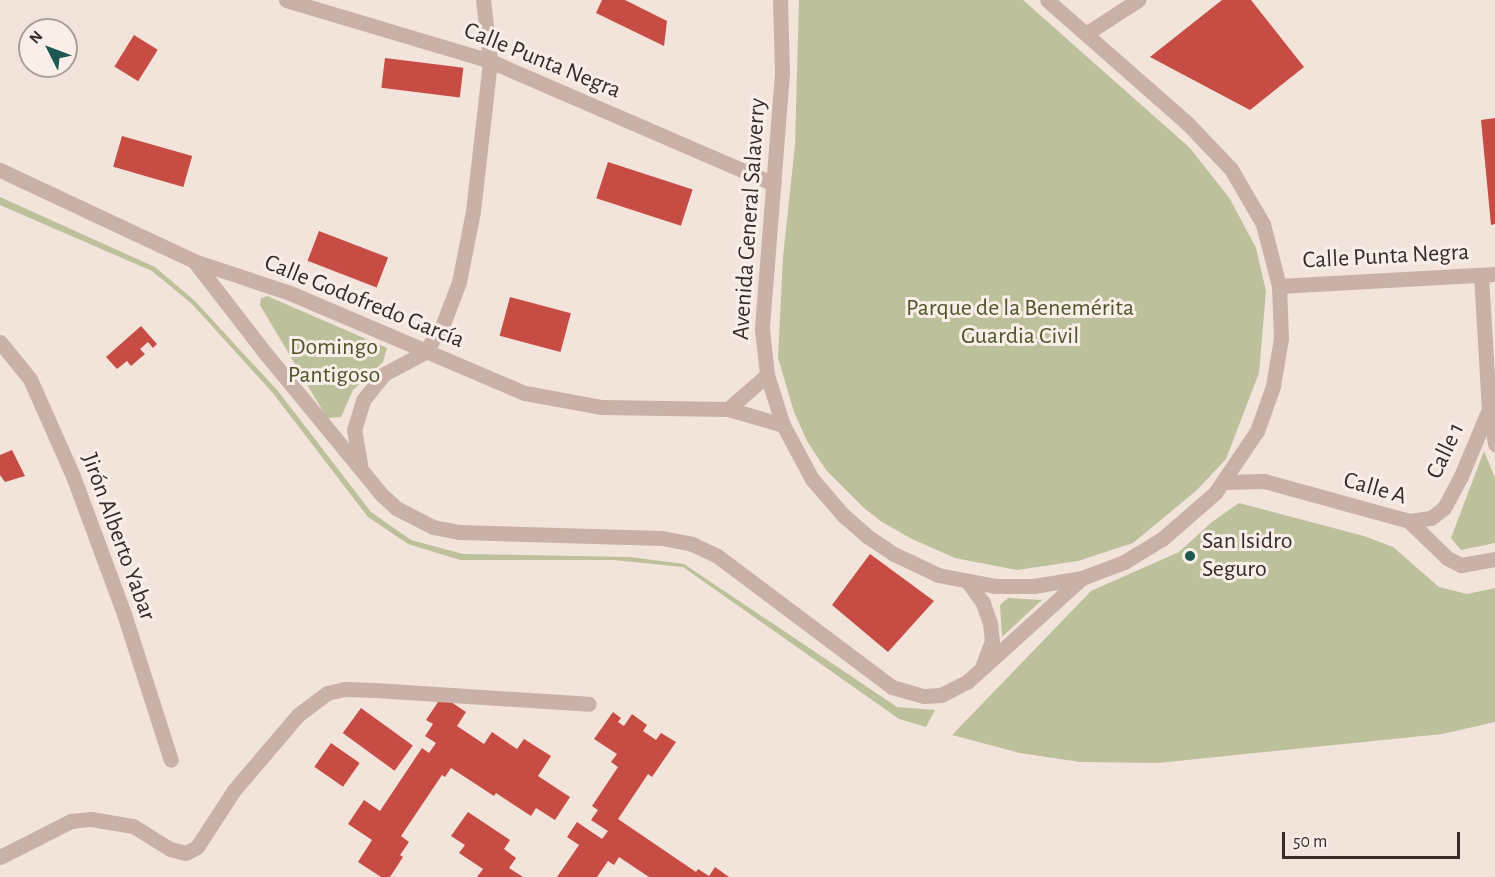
<!DOCTYPE html>
<html>
<head>
<meta charset="utf-8">
<style>
  body { margin:0 }
  #map { position:relative; width:1495px; height:877px; overflow:hidden; background:#f2e3db; font-family:"Alegreya Sans",sans-serif }
  div>[style] { position:absolute }
  .green>* { inset:0; background:#bcc19b }
  .building>* { inset:0; background:#c74c44; transform-origin:0 0 }
  .minor>* { height:15px; margin:-7.5px; padding:0 7.5px; transform-origin:7.5px; border-radius:7.5px; background:#cab1a7 }
  .dots>* { width:16px; height:16px; translate:-50% -50%; box-sizing:border-box; border:3px solid #faeee8; border-radius:50% }
  span { translate:-50% -50%; white-space:nowrap; text-align:center; line-height:1.15; -webkit-text-stroke:6px #faeee8; paint-order:stroke }
  .street-label { font-size:24px; color:#372a28 }
  .park-label { font-size:24px; color:#4e552b }
  .poi-label { font-size:24px; color:#372a28 }
  .left { translate:0 -50%; text-align:left }
  .north { position:absolute; left:18px; top:18px; width:60px; height:60px; box-sizing:border-box; background:#faeee8; border:2px solid #aca09b; border-radius:50%; rotate:312deg; font-size:16px; font-weight:700; line-height:24px; text-align:center; color:#372a28 }
  .north::after { content:''; display:block; margin:auto; width:21px; height:27px; background:#1d5952; clip-path:polygon(50% 0,100% 100%,50% 72%,0 100%) }
  .scale { position:absolute; left:1282px; top:832px; width:178px; height:27px; box-sizing:border-box; border:3px solid #372a28; border-top:0; padding-left:8px; font-size:18px; line-height:21px; white-space:nowrap; color:#372a28; -webkit-text-stroke:4px #faeee8; paint-order:stroke }
</style>
</head>
<body>
<div id="map">
  <div class="green">
    <i style="clip-path:polygon(799px 0,1023px 0,1190px 148px,1230px 199px,1256px 248px,1266px 291px,1259px 373px,1226px 459px,1197px 490px,1133px 543px,1078px 561px,1017px 570px,955px 558px,912px 539px,882px 522px,864px 508px,826px 470px,807px 441px,794px 412px,778px 358px,783px 257px,795px 145px)"></i>
    <i style="clip-path:polygon(0 197px,155px 267px,195px 301px,278px 391px,371px 512px,411px 540px,463px 554px,630px 557px,684px 564px,897px 707px,935px 710px,926px 727px,899px 719px,683px 567px,614px 560px,460px 560px,408px 544px,368px 517px,272px 392px,192px 304px,152px 271px,0 205px)"></i>
    <i style="clip-path:polygon(267px 296px,387px 348px,383px 362px,353px 390px,341px 417px,327px 418px,260px 305px,261px 298px)"></i>
    <i style="clip-path:polygon(1484px 451px,1495px 478px,1495px 543px,1461px 550px,1451px 538px)"></i>
    <i style="clip-path:polygon(1239px 503px,1364px 536px,1393px 547px,1439px 587px,1467px 594px,1495px 588px,1495px 722px,1442px 734px,1158px 763px,1080px 762px,1020px 753px,952px 735px,1091px 591px,1179px 552px,1212px 522px)"></i>
    <i style="clip-path:polygon(1008px 598px,1042px 600px,1002px 637px,1000px 605px)"></i>
  </div>
  <div class="building">
    <i style="clip-path:polygon(602px 0,625px 0,667px 21px,664px 46px,596px 13px)"></i>
    <i style="clip-path:polygon(1222px 0,1251px 0,1304px 67px,1250px 110px,1150px 57px)"></i>
    <i style="left:134px;top:35px;width:28px;height:37px;rotate:32deg"></i>
    <i style="left:385px;top:58px;width:79px;height:30px;rotate:7deg"></i>
    <i style="clip-path:polygon(1495px 118px,1495px 224px,1491px 225px,1481px 120px)"></i>
    <i style="left:122px;top:136px;width:73px;height:32px;rotate:16deg"></i>
    <i style="left:608px;top:162px;width:89px;height:38px;rotate:18deg"></i>
    <i style="left:319px;top:231px;width:74px;height:32px;rotate:21deg"></i>
    <i style="left:510px;top:297px;width:63px;height:40px;rotate:15deg"></i>
    <i style="clip-path:polygon(141px 326px,157px 344px,153px 348px,148px 342px,140px 349px,145px 354px,131px 366px,127px 361px,117px 369px,106px 357px)"></i>
    <i style="clip-path:polygon(12px 450px,25px 476px,5px 482px,0 475px,0 455px)"></i>
    <i style="clip-path:polygon(870px 554px,934px 601px,888px 652px,832px 605px)"></i>
    <i style="clip-path:polygon(442px 696px,466px 712px,457px 726px,484px 744px,492px 732px,517px 749px,524px 739px,551px 756px,538px 776px,570px 797px,555px 820px,536px 808px,531px 816px,496px 793px,494px 796px,451px 768px,445px 777px,442px 775px,401px 836px,409px 842px,400px 855px,403px 857px,390px 877px,381px 877px,358px 862px,372px 840px,348px 824px,364px 800px,380px 811px,422px 748px,429px 753px,436px 743px,425px 736px,433px 724px,426px 720px)"></i>
    <i style="left:361px;top:708px;width:64px;height:31px;rotate:36deg"></i>
    <i style="clip-path:polygon(613px 712px,621px 718px,618px 722px,624px 726px,632px 714px,647px 725px,643px 731px,656px 740px,661px 733px,676px 742px,652px 777px,648px 774px,618px 819px,696px 872px,698px 869px,709px 876px,715px 867px,729px 877px,649px 877px,619px 857px,614px 865px,608px 861px,597px 877px,557px 877px,579px 845px,567px 837px,577px 822px,602px 839px,608px 831px,591px 820px,598px 810px,592px 806px,618px 767px,611px 762px,617px 754px,594px 739px)"></i>
    <i style="left:331px;top:743px;width:35px;height:29px;rotate:35deg"></i>
    <i style="clip-path:polygon(468px 812px,510px 840px,504px 849px,516px 858px,509px 868px,523px 877px,477px 877px,483px 869px,459px 853px,465px 845px,451px 836px)"></i>
  </div>
  <div class="minor">
    <i style="left:286px;top:0;width:213px;rotate:16.6deg"></i>
    <i style="left:490px;top:61px;width:309px;rotate:23.4deg"></i>
    <i style="left:780px;top:0;width:73px;rotate:88.4deg"></i>
    <i style="left:782px;top:73px;width:257px;rotate:94.5deg"></i>
    <i style="left:762px;top:329px;width:46px;rotate:83.8deg"></i>
    <i style="left:767px;top:375px;width:52px;rotate:72.3deg"></i>
    <i style="left:783px;top:425px;width:61px;rotate:61.8deg"></i>
    <i style="left:812px;top:479px;width:48px;rotate:49.3deg"></i>
    <i style="left:843px;top:515px;width:32px;rotate:41deg"></i>
    <i style="left:867px;top:536px;width:32px;rotate:34deg"></i>
    <i style="left:894px;top:554px;width:49px;rotate:25.5deg"></i>
    <i style="left:938px;top:575px;width:58px;rotate:10.9deg"></i>
    <i style="left:995px;top:586px;width:39px"></i>
    <i style="left:1034px;top:586px;width:49px;rotate:-9.5deg"></i>
    <i style="left:1082px;top:578px;width:45px;rotate:-20.9deg"></i>
    <i style="left:1124px;top:562px;width:44px;rotate:-31.2deg"></i>
    <i style="left:1162px;top:539px;width:70px;rotate:-41deg"></i>
    <i style="left:1215px;top:493px;width:75px;rotate:-55.9deg"></i>
    <i style="left:1257px;top:431px;width:48px;rotate:-70.4deg"></i>
    <i style="left:1273px;top:386px;width:49px;rotate:-80.5deg"></i>
    <i style="left:1281px;top:338px;width:52px;rotate:-92.2deg"></i>
    <i style="left:1279px;top:286px;width:64px;rotate:-104.5deg"></i>
    <i style="left:1263px;top:224px;width:64px;rotate:-120.2deg"></i>
    <i style="left:1231px;top:169px;width:64px;rotate:-133.7deg"></i>
    <i style="left:1187px;top:123px;width:186px;rotate:-138.7deg"></i>
    <i style="left:1087px;top:33px;width:61px;rotate:-32.9deg"></i>
    <i style="left:0;top:170px;width:214px;rotate:25.1deg"></i>
    <i style="left:194px;top:261px;width:101px;rotate:18.4deg"></i>
    <i style="left:290px;top:293px;width:255px;rotate:23.1deg"></i>
    <i style="left:525px;top:393px;width:77px;rotate:10.4deg"></i>
    <i style="left:601px;top:407px;width:127px;rotate:0.9deg"></i>
    <i style="left:728px;top:409px;width:57px;rotate:16.2deg"></i>
    <i style="left:194px;top:261px;width:118px;rotate:52.3deg"></i>
    <i style="left:266px;top:354px;width:180px;rotate:50.6deg"></i>
    <i style="left:380px;top:493px;width:22px;rotate:43deg"></i>
    <i style="left:396px;top:508px;width:42px;rotate:27.2deg"></i>
    <i style="left:433px;top:527px;width:26px;rotate:11deg"></i>
    <i style="left:459px;top:532px;width:203px;rotate:1.7deg"></i>
    <i style="left:662px;top:538px;width:31px;rotate:11deg"></i>
    <i style="left:692px;top:544px;width:26px;rotate:25deg"></i>
    <i style="left:716px;top:555px;width:220px;rotate:36.9deg"></i>
    <i style="left:892px;top:687px;width:33px;rotate:16deg"></i>
    <i style="left:924px;top:696px;width:17px;rotate:-3deg"></i>
    <i style="left:941px;top:695px;width:30px;rotate:-27deg"></i>
    <i style="left:968px;top:681px;width:154px;rotate:-42.1deg"></i>
    <i style="left:1481px;top:275px;width:134px;rotate:86.6deg"></i>
    <i style="left:1489px;top:409px;width:36px;rotate:80deg"></i>
    <i style="left:1279px;top:286px;width:216px;rotate:-3.2deg"></i>
    <i style="left:0;top:342px;width:48px;rotate:51deg"></i>
    <i style="left:30px;top:379px;width:106px;rotate:66.1deg"></i>
    <i style="left:73px;top:476px;width:147px;rotate:69.7deg"></i>
    <i style="left:124px;top:614px;width:153px;rotate:72.2deg"></i>
    <i style="left:728px;top:409px;width:52px;rotate:-41.1deg"></i>
    <i style="left:360px;top:463px;width:34px;rotate:-100deg"></i>
    <i style="left:354px;top:430px;width:31px;rotate:-73deg"></i>
    <i style="left:363px;top:400px;width:33px;rotate:-51deg"></i>
    <i style="left:384px;top:374px;width:47px;rotate:-28.2deg"></i>
    <i style="left:425px;top:352px;width:33px;rotate:-57deg"></i>
    <i style="left:443px;top:324px;width:45px;rotate:-69.1deg"></i>
    <i style="left:459px;top:282px;width:72px;rotate:-78.8deg"></i>
    <i style="left:473px;top:211px;width:151px;rotate:-83.5deg"></i>
    <i style="left:490px;top:61px;width:61px;rotate:-96.5deg"></i>
    <i style="left:1223px;top:482px;width:41px;rotate:-1.4deg"></i>
    <i style="left:1264px;top:481px;width:150px;rotate:15.4deg"></i>
    <i style="left:1409px;top:521px;width:53px;rotate:44.2deg"></i>
    <i style="left:1447px;top:558px;width:16px;rotate:27deg"></i>
    <i style="left:1461px;top:565px;width:35px;rotate:-10deg"></i>
    <i style="left:1409px;top:521px;width:22px;rotate:-8deg"></i>
    <i style="left:1431px;top:518px;width:16px;rotate:-38deg"></i>
    <i style="left:1444px;top:508px;width:36px;rotate:-62deg"></i>
    <i style="left:1461px;top:476px;width:73px;rotate:-67.3deg"></i>
    <i style="left:968px;top:582px;width:26px;rotate:54deg"></i>
    <i style="left:983px;top:603px;width:21px;rotate:71deg"></i>
    <i style="left:990px;top:623px;width:18px;rotate:84deg"></i>
    <i style="left:992px;top:641px;width:25px;rotate:111deg"></i>
    <i style="left:0;top:857px;width:80px;rotate:-26.9deg"></i>
    <i style="left:71px;top:821px;width:20px;rotate:-6deg"></i>
    <i style="left:91px;top:819px;width:43px;rotate:9.5deg"></i>
    <i style="left:133px;top:826px;width:44px;rotate:31.9deg"></i>
    <i style="left:170px;top:849px;width:16px;rotate:14deg"></i>
    <i style="left:186px;top:853px;width:13px;rotate:-29deg"></i>
    <i style="left:197px;top:847px;width:68px;rotate:-57deg"></i>
    <i style="left:234px;top:790px;width:99px;rotate:-49.5deg"></i>
    <i style="left:298px;top:715px;width:36px;rotate:-37deg"></i>
    <i style="left:327px;top:693px;width:18px;rotate:-13deg"></i>
    <i style="left:345px;top:689px;width:30px;rotate:2deg"></i>
    <i style="left:375px;top:690px;width:214px;rotate:3.7deg"></i>
  </div>
  <div class="dots">
    <i style="left:1190px;top:556px;background:#1d5952"></i>
  </div>
  <div class="street-label">
    <span style="left:542px;top:61px;rotate:22deg">Calle Punta Negra</span>
    <span style="left:750px;top:219px;rotate:-86deg">Avenida General Salaverry</span>
    <span style="left:1386px;top:257px;rotate:-3deg">Calle Punta Negra</span>
    <span style="left:364px;top:302px;rotate:22deg">Calle Godofredo García</span>
    <span style="left:1446px;top:451px;rotate:-65deg">Calle 1</span>
    <span style="left:1375px;top:489px;rotate:16deg">Calle A</span>
    <span style="left:118px;top:537px;rotate:70deg">Jirón Alberto Yabar</span>
  </div>
  <div class="park-label">
    <span style="left:1020px;top:323px">Parque de la Benemérita<br>Guardia Civil</span>
    <span style="left:334px;top:362px">Domingo<br>Pantigoso</span>
  </div>
  <div class="poi-label">
    <span class="left" style="left:1202px;top:556px">San Isidro<br>Seguro</span>
  </div>
  <div class="north">N</div>
  <div class="scale">50 m</div>
</div>
</body>
</html>
